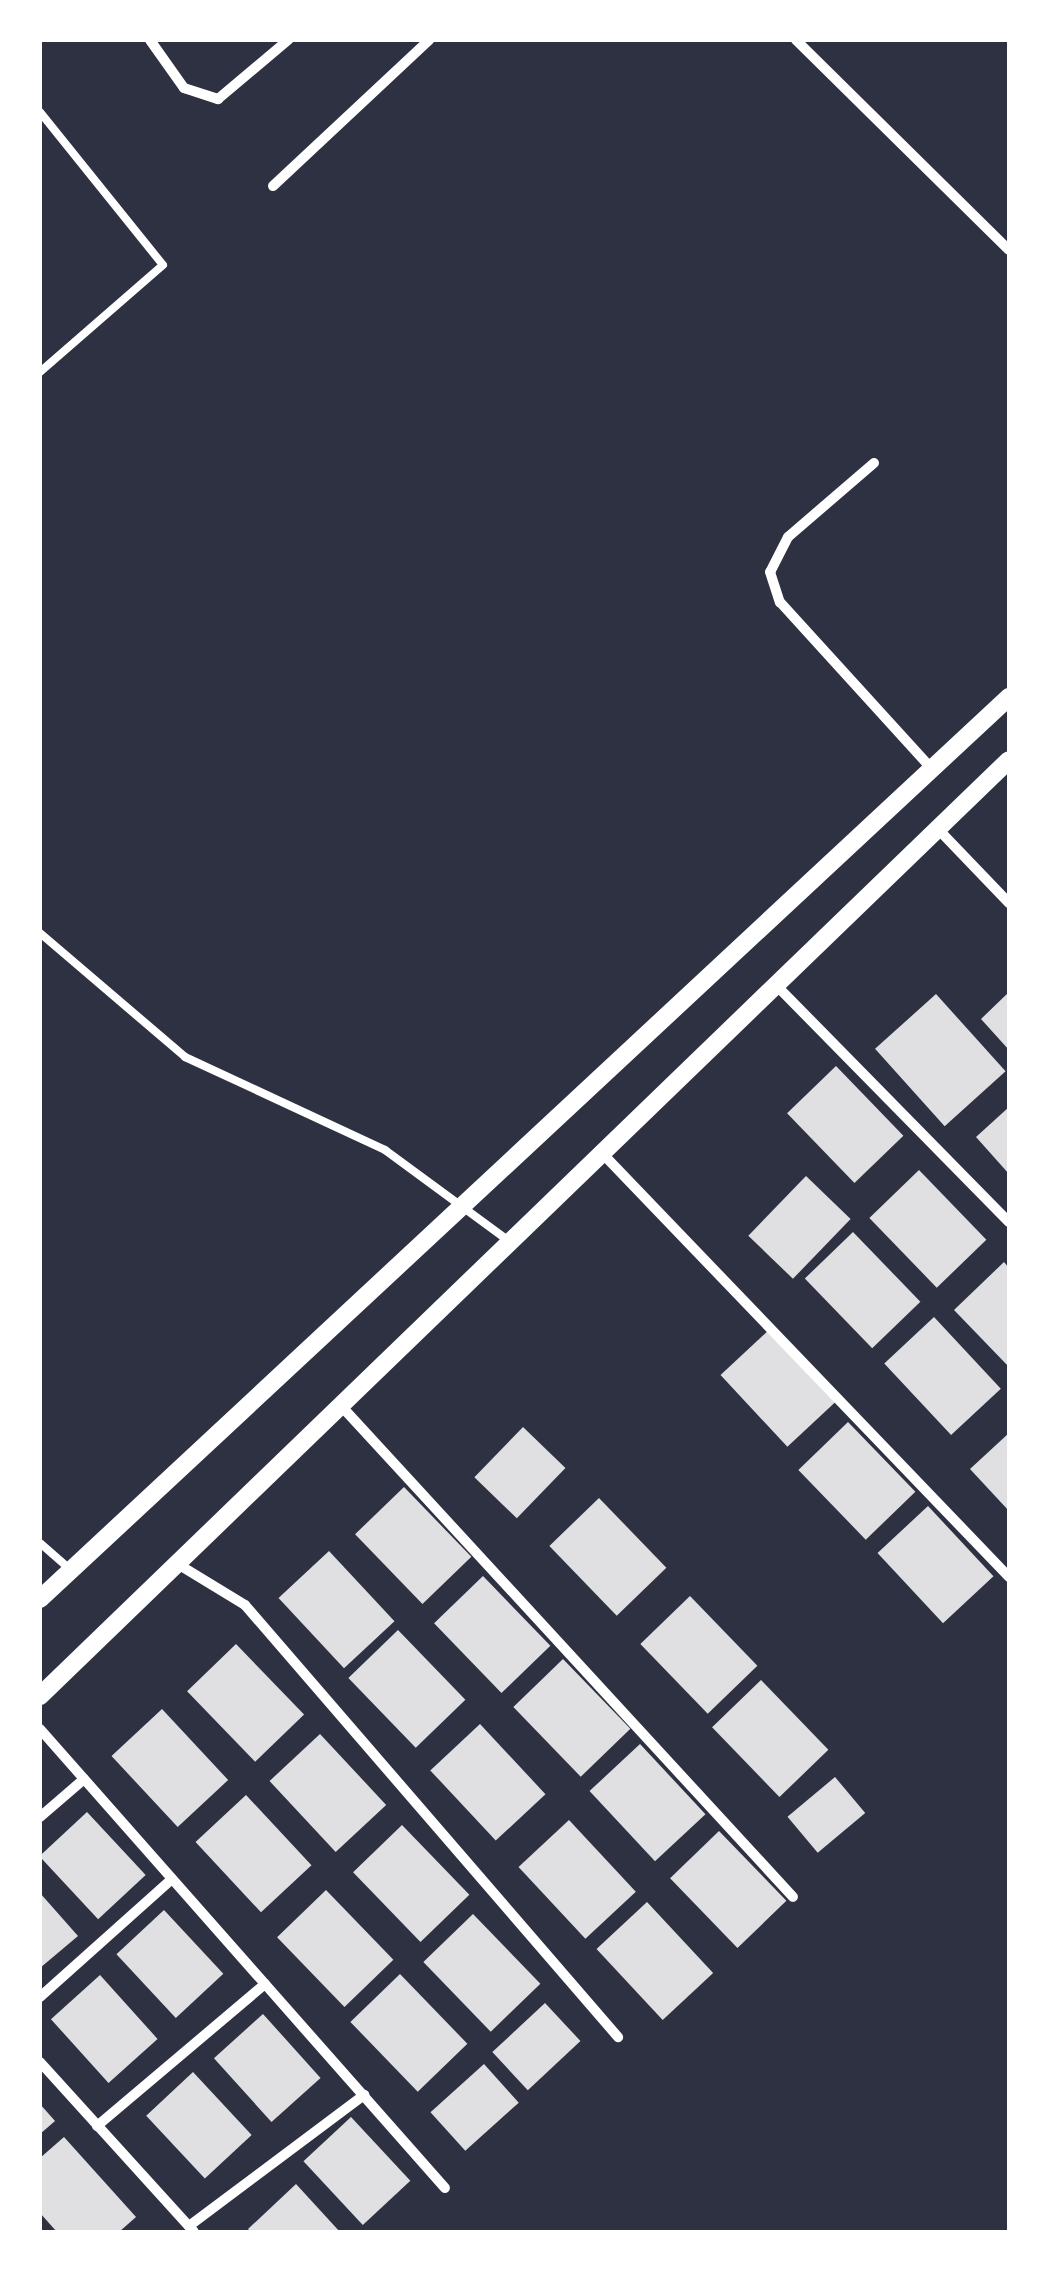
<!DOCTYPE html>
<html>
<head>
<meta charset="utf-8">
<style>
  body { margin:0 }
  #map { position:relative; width:1049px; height:2272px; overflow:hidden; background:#2d3142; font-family:"Asap Condensed",sans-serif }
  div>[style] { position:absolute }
  .building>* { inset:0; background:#e0e0e3; transform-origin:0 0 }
  .service>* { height:8px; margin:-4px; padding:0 4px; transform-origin:4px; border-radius:4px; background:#fff }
  .minor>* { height:10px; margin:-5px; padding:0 5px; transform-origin:5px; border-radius:5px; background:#fff }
  .tertiary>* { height:18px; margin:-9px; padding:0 9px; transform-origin:9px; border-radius:9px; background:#fff }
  span { translate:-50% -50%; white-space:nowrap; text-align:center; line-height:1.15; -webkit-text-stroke:8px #fff; paint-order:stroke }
  .frame { position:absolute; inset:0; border:42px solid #fff; pointer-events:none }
</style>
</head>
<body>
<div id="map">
  <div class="building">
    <i style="clip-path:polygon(1009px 992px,1009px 1050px,981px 1019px)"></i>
    <i style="left:936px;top:994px;width:104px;height:82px;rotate:48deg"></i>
    <i style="left:836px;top:1066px;width:97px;height:68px;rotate:46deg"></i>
    <i style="clip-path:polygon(1009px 1107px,1009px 1174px,976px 1137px)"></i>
    <i style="left:919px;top:1170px;width:97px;height:69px;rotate:46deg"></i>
    <i style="left:806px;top:1176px;width:62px;height:83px;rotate:44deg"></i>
    <i style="left:853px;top:1232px;width:97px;height:67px;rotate:46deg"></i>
    <i style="clip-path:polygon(1004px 1262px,1009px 1268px,1009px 1367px,954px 1310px)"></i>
    <i style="left:934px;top:1317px;width:98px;height:68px;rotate:47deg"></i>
    <i style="left:771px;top:1328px;width:98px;height:69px;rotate:47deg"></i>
    <i style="left:848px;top:1422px;width:97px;height:69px;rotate:46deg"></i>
    <i style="left:523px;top:1427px;width:59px;height:70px;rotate:44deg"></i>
    <i style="clip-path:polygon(1009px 1433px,1009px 1511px,970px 1469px)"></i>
    <i style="left:404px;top:1487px;width:97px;height:68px;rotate:46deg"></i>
    <i style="left:599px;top:1498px;width:97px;height:69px;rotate:46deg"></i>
    <i style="left:928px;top:1506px;width:96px;height:69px;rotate:47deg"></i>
    <i style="left:329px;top:1551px;width:96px;height:69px;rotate:47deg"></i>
    <i style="left:483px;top:1576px;width:97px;height:68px;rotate:46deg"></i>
    <i style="left:690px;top:1596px;width:97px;height:69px;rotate:46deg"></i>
    <i style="left:398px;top:1630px;width:97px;height:69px;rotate:46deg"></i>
    <i style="left:236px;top:1644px;width:98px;height:68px;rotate:46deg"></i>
    <i style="left:563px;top:1659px;width:97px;height:69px;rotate:46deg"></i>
    <i style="left:761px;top:1680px;width:97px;height:68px;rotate:46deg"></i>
    <i style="left:162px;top:1709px;width:97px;height:69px;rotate:47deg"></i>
    <i style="left:480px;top:1724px;width:96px;height:68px;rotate:47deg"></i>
    <i style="left:320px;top:1734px;width:97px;height:69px;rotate:47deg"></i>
    <i style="left:640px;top:1744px;width:96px;height:69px;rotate:47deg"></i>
    <i style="left:835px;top:1777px;width:47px;height:62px;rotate:50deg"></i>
    <i style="left:246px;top:1795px;width:96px;height:69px;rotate:47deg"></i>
    <i style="left:87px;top:1812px;width:86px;height:65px;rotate:47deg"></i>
    <i style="left:569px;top:1820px;width:98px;height:69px;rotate:47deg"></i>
    <i style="left:402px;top:1825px;width:97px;height:68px;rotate:46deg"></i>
    <i style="left:719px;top:1831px;width:97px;height:68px;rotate:46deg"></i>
    <i style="left:326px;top:1890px;width:97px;height:68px;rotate:46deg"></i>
    <i style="clip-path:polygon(40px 1893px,78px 1936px,40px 1968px)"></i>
    <i style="left:647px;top:1902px;width:97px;height:69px;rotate:47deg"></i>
    <i style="left:164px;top:1910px;width:87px;height:65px;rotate:47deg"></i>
    <i style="left:473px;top:1914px;width:97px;height:69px;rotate:46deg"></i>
    <i style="left:400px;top:1974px;width:97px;height:69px;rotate:46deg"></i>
    <i style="left:100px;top:1975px;width:86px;height:66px;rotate:48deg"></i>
    <i style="left:545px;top:2003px;width:52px;height:72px;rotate:47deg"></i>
    <i style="left:263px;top:2014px;width:86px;height:66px;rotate:48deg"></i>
    <i style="left:484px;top:2064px;width:52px;height:72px;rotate:48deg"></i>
    <i style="left:193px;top:2072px;width:86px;height:64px;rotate:47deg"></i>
    <i style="clip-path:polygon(40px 2104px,55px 2121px,40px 2134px)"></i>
    <i style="left:351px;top:2117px;width:87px;height:65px;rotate:47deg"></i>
    <i style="clip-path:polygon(64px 2137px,136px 2217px,119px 2232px,57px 2232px,40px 2213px,40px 2158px)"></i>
    <i style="clip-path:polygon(296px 2184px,340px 2232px,251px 2232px,248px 2229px)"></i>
  </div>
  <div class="service">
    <i style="left:40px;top:112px;width:196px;rotate:51.2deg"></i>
    <i style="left:163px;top:265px;width:163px;rotate:139deg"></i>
    <i style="left:40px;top:933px;width:191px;rotate:40.5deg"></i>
    <i style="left:185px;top:1057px;width:221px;rotate:24.9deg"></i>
    <i style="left:385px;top:1150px;width:154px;rotate:36.3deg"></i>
    <i style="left:40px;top:1543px;width:41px;rotate:41.1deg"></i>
  </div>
  <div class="minor">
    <i style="left:150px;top:40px;width:59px;rotate:54.7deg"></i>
    <i style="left:184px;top:88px;width:36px;rotate:18deg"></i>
    <i style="left:218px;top:99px;width:92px;rotate:-40.1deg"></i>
    <i style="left:796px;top:40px;width:299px;rotate:44.6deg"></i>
    <i style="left:273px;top:186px;width:214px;rotate:-43.1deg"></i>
    <i style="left:874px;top:463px;width:113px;rotate:139.3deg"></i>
    <i style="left:788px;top:537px;width:39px;rotate:117deg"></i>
    <i style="left:770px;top:572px;width:32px;rotate:72deg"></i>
    <i style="left:780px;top:602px;width:224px;rotate:47.7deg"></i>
    <i style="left:937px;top:828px;width:104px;rotate:46.2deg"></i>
    <i style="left:775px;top:984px;width:334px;rotate:45.5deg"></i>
    <i style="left:601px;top:1152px;width:589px;rotate:46.17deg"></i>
    <i style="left:344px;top:1409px;width:663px;rotate:47.38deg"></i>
    <i style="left:181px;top:1566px;width:75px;rotate:31.4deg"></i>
    <i style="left:245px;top:1605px;width:571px;rotate:49.19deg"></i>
    <i style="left:40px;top:1729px;width:612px;rotate:48.58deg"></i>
    <i style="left:40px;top:1817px;width:58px;rotate:-40.8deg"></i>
    <i style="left:40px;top:1997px;width:177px;rotate:-41.8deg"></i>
    <i style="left:40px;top:2062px;width:229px;rotate:47.8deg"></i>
    <i style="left:97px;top:2126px;width:220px;rotate:-40.2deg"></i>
    <i style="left:189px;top:2226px;width:219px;rotate:-36.8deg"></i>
  </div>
  <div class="tertiary">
    <i style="left:40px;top:1599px;width:1324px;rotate:-42.95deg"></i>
    <i style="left:40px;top:1696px;width:1347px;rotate:-44.01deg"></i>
  </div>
  <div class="frame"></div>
</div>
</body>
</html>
